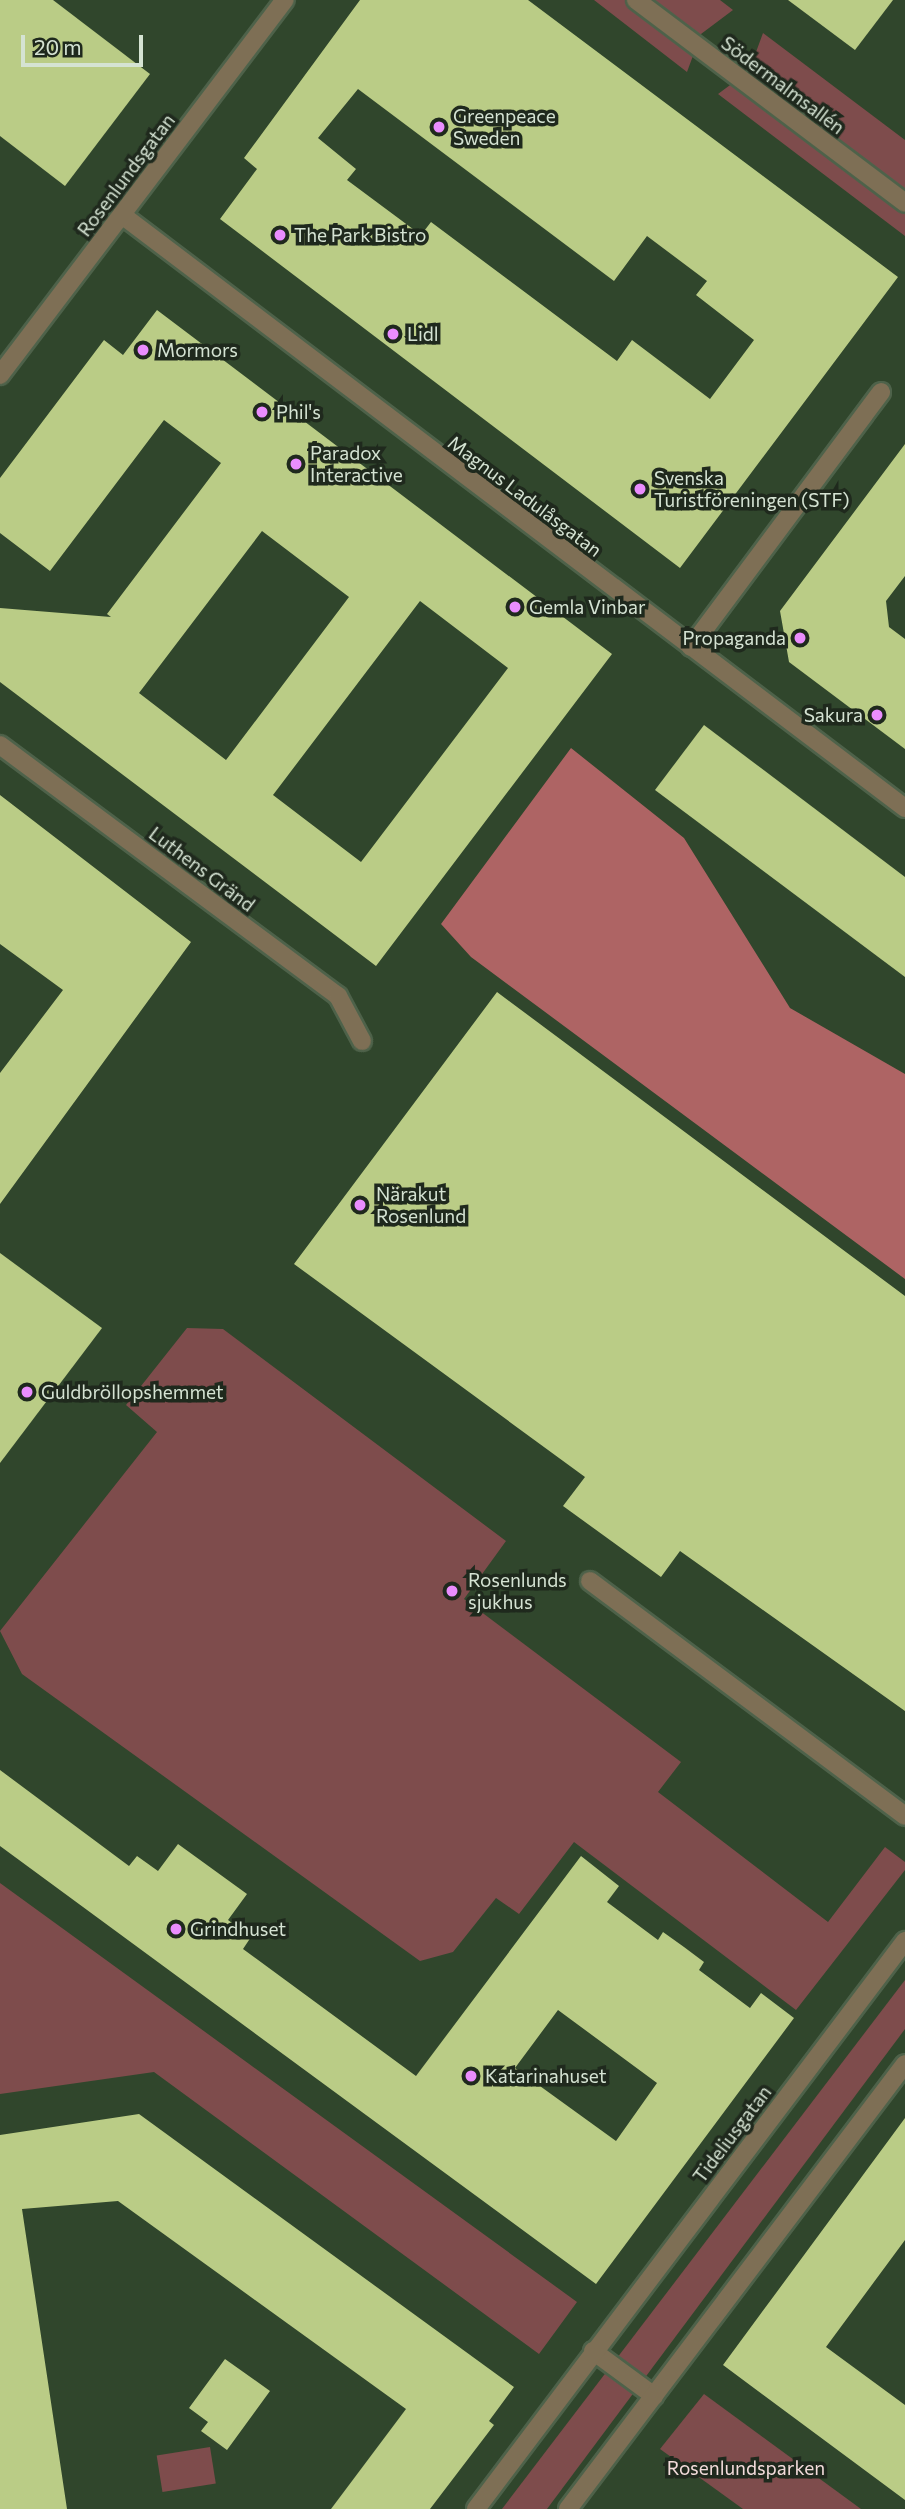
<!DOCTYPE html>
<html>
<head>
<meta charset="utf-8">
<style>
  body { margin:0 }
  #map { position:relative; width:905px; height:2509px; overflow:hidden; background:#30462c; font-family:Commissioner,sans-serif }
  div>[style] { position:absolute }
  .green>* { inset:0; background:#7e4c4c; transform-origin:0 0 }
  .forest>* { inset:0; background:#ae6464 }
  .building>* { inset:0; background:#bacc86 }
  .roads { filter:drop-shadow(2px 0 #4e624a) drop-shadow(-2px 0 #4e624a) drop-shadow(0 2px #4e624a) drop-shadow(0 -2px #4e624a) }
  .pedestrian>* { height:18px; margin:-9px; padding:0 9px; transform-origin:9px; border-radius:9px; background:#7e6f55 }
  .minor>* { height:18px; margin:-9px; padding:0 9px; transform-origin:9px; border-radius:9px; background:#7e6f55 }
  .dots>* { width:19px; height:19px; translate:-50% -50%; box-sizing:border-box; border:4px solid #1f291d; border-radius:50% }
  span { translate:-50% -50%; white-space:nowrap; text-align:center; line-height:1.15; -webkit-text-stroke:7px #1f291d; paint-order:stroke }
  .street-label { font-size:19px; color:#d5e3d3 }
  .poi-label { font-size:19px; color:#d5e3d3 }
  .left { translate:0 -50%; text-align:left }
  .right { translate:-100% -50%; text-align:right }
  .park-label { font-size:19px; color:#f3dcdb }
  .scale { position:absolute; left:21px; top:35px; width:122px; height:32px; box-sizing:border-box; border:4px solid #d5e3d3; border-top:0; padding-left:9px; font-size:21px; line-height:24px; white-space:nowrap; color:#d5e3d3; -webkit-text-stroke:5px #1f291d; paint-order:stroke }
</style>
</head>
<body>
<div id="map">
  <div class="green">
    <i style="clip-path:polygon(594px 0,720px 0,733px 10px,701px 34px,687px 72px)"></i>
    <i style="clip-path:polygon(763px 33px,905px 140px,905px 236px,718px 94px,749px 71px)"></i>
    <i style="clip-path:polygon(187px 1328px,223px 1329px,506px 1541px,464px 1599px,681px 1762px,658px 1792px,828px 1922px,885px 1847px,905px 1862px,905px 1870px,796px 2010px,574px 1842px,519px 1914px,496px 1898px,453px 1952px,420px 1961px,22px 1674px,0 1631px,157px 1432px,126px 1405px)"></i>
    <i style="clip-path:polygon(0 1883px,577px 2302px,539px 2354px,154px 2072px,0 2094px)"></i>
    <i style="clip-path:polygon(905px 1980px,905px 2029px,547px 2509px,502px 2509px)"></i>
    <i style="clip-path:polygon(704px 2394px,861px 2509px,743px 2509px,660px 2449px)"></i>
    <i style="left:210px;top:2447px;width:37px;height:54px;rotate:81deg"></i>
  </div>
  <div class="forest">
    <i style="clip-path:polygon(571px 748px,684px 838px,790px 1008px,905px 1074px,905px 1279px,471px 957px,441px 924px)"></i>
  </div>
  <div class="building">
    <i style="clip-path:polygon(0 0,53px 0,150px 74px,65px 186px,0 136px)"></i>
    <i style="clip-path:polygon(evenodd,360px 0,528px 0,898px 277px,680px 568px,220px 219px,257px 169px,244px 158px,360px 0,358px 89px,614px 281px,647px 236px,707px 281px,696px 295px,754px 340px,710px 399px,632px 340px,617px 361px,431px 222px,421px 235px,347px 180px,356px 169px,318px 138px,358px 89px)"></i>
    <i style="clip-path:polygon(788px 0,893px 0,855px 50px)"></i>
    <i style="clip-path:polygon(evenodd,157px 310px,612px 654px,376px 966px,0 682px,0 608px,111px 617px,107px 614px,221px 463px,164px 420px,50px 571px,0 533px,0 478px,104px 340px,123px 355px,157px 310px,262px 531px,349px 597px,226px 760px,139px 693px,262px 531px,157px 310px,420px 601px,508px 668px,361px 862px,273px 795px,420px 601px)"></i>
    <i style="clip-path:polygon(905px 444px,905px 576px,886px 601px,889px 627px,905px 639px,905px 749px,789px 662px,780px 611px)"></i>
    <i style="clip-path:polygon(704px 725px,905px 877px,905px 977px,655px 790px)"></i>
    <i style="clip-path:polygon(0 795px,191px 942px,0 1204px,0 1073px,63px 990px,0 944px)"></i>
    <i style="clip-path:polygon(497px 992px,905px 1296px,905px 1711px,680px 1551px,661px 1577px,563px 1506px,585px 1477px,294px 1264px)"></i>
    <i style="clip-path:polygon(0 1253px,102px 1328px,0 1463px)"></i>
    <i style="clip-path:polygon(evenodd,0 1770px,129px 1866px,137px 1856px,158px 1871px,178px 1844px,247px 1894px,228px 1920px,251px 1937px,243px 1949px,416px 2076px,581px 1856px,619px 1886px,607px 1902px,658px 1940px,663px 1932px,684px 1947px,704px 1962px,699px 1970px,750px 2008px,761px 1993px,794px 2018px,596px 2284px,0 1846px,0 1770px,558px 2010px,657px 2083px,616px 2141px,515px 2068px,558px 2010px)"></i>
    <i style="clip-path:polygon(139px 2114px,514px 2387px,489px 2421px,494px 2425px,430px 2509px,331px 2509px,406px 2409px,118px 2201px,22px 2209px,67px 2509px,0 2509px,0 2135px)"></i>
    <i style="clip-path:polygon(905px 2118px,905px 2240px,826px 2347px,905px 2405px,905px 2500px,723px 2365px)"></i>
    <i style="clip-path:polygon(225px 2359px,270px 2391px,227px 2450px,201px 2431px,208px 2422px,189px 2408px)"></i>
  </div>
  <div class="roads">
    <div class="pedestrian">
      <i style="left:636px;top:0;width:337px;rotate:37deg"></i>
    </div>
    <div class="minor">
      <i style="left:122px;top:215px;width:982px;rotate:37.14deg"></i>
      <i style="left:0;top:375px;width:471px;rotate:-52.8deg"></i>
      <i style="left:691px;top:647px;width:318px;rotate:-53.3deg"></i>
      <i style="left:0;top:745px;width:421px;rotate:36.6deg"></i>
      <i style="left:338px;top:996px;width:51px;rotate:61.9deg"></i>
      <i style="left:590px;top:1581px;width:393px;rotate:36.7deg"></i>
      <i style="left:593px;top:2351px;width:76px;rotate:36.4deg"></i>
      <i style="left:476px;top:2509px;width:712px;rotate:-52.94deg"></i>
      <i style="left:568px;top:2509px;width:558px;rotate:-52.86deg"></i>
    </div>
  </div>
  <div class="dots">
    <i style="left:439px;top:127px;background:#ea8dfd"></i>
    <i style="left:280px;top:235px;background:#ea8dfd"></i>
    <i style="left:393px;top:334px;background:#ea8dfd"></i>
    <i style="left:143px;top:350px;background:#ea8dfd"></i>
    <i style="left:262px;top:412px;background:#ea8dfd"></i>
    <i style="left:296px;top:464px;background:#ea8dfd"></i>
    <i style="left:640px;top:489px;background:#ea8dfd"></i>
    <i style="left:515px;top:607px;background:#ea8dfd"></i>
    <i style="left:800px;top:638px;background:#ea8dfd"></i>
    <i style="left:877px;top:715px;background:#ea8dfd"></i>
    <i style="left:360px;top:1205px;background:#ea8dfd"></i>
    <i style="left:27px;top:1392px;background:#ea8dfd"></i>
    <i style="left:452px;top:1591px;background:#ea8dfd"></i>
    <i style="left:176px;top:1929px;background:#ea8dfd"></i>
    <i style="left:471px;top:2076px;background:#ea8dfd"></i>
  </div>
  <div class="street-label">
    <span style="left:783px;top:85px;rotate:37deg">Södermalmsallén</span>
    <span style="left:126px;top:175px;rotate:-53deg">Rosenlundsgatan</span>
    <span style="left:525px;top:496px;rotate:37deg">Magnus Ladulåsgatan</span>
    <span style="left:202px;top:869px;rotate:37deg">Luthens Gränd</span>
    <span style="left:732px;top:2134px;rotate:-53deg">Tideliusgatan</span>
  </div>
  <div class="poi-label">
    <span class="left" style="left:453px;top:127px">Greenpeace<br>Sweden</span>
    <span class="left" style="left:294px;top:235px">The Park Bistro</span>
    <span class="left" style="left:407px;top:334px">Lidl</span>
    <span class="left" style="left:157px;top:350px">Mormors</span>
    <span class="left" style="left:276px;top:412px">Phil's</span>
    <span class="left" style="left:310px;top:464px">Paradox<br>Interactive</span>
    <span class="left" style="left:654px;top:489px">Svenska<br>Turistföreningen (STF)</span>
    <span class="left" style="left:529px;top:607px">Gemla Vinbar</span>
    <span class="right" style="left:786px;top:638px">Propaganda</span>
    <span class="right" style="left:863px;top:715px">Sakura</span>
    <span class="left" style="left:376px;top:1205px">Närakut<br>Rosenlund</span>
    <span class="left" style="left:41px;top:1392px">Guldbröllopshemmet</span>
    <span class="left" style="left:468px;top:1591px">Rosenlunds<br>sjukhus</span>
    <span class="left" style="left:190px;top:1929px">Grindhuset</span>
    <span class="left" style="left:485px;top:2076px">Katarinahuset</span>
  </div>
  <div class="park-label">
    <span style="left:746px;top:2468px">Rosenlundsparken</span>
  </div>
  <div class="scale">20 m</div>
</div>
</body>
</html>
